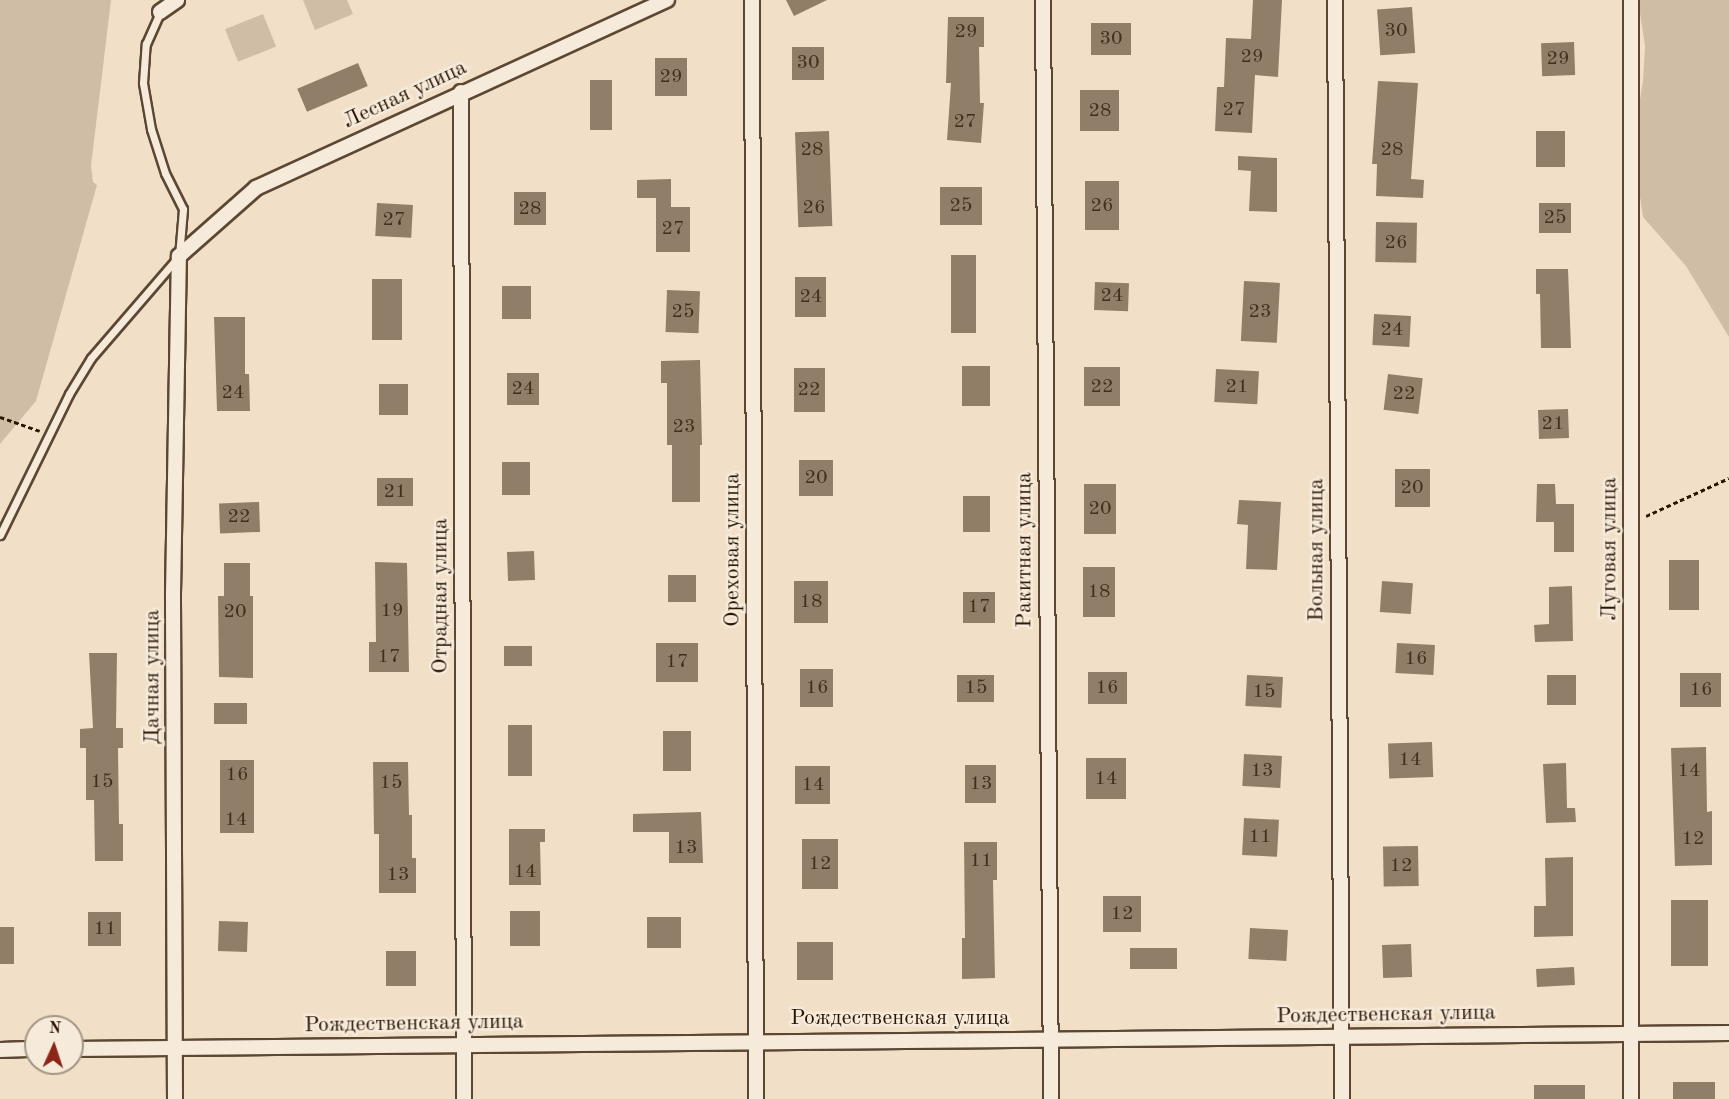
<!DOCTYPE html>
<html>
<head>
<meta charset="utf-8">
<style>
  body { margin:0 }
  #map { position:relative; width:1729px; height:1099px; overflow:hidden; background:#f1e0c7; font-family:"Old Standard TT",serif }
  div>[style] { position:absolute }
  .green>* { inset:0; background:#cfbda6; transform-origin:0 0 }
  .building>* { inset:0; background:#917e68; transform-origin:0 0 }
  .path>* { height:3px; margin-top:-1.5px; transform-origin:0; background:repeating-linear-gradient(90deg,#2a1402 0 4.5px,transparent 0 7.5px) }
  .roads { filter:drop-shadow(2px 0 #5c4733) drop-shadow(-2px 0 #5c4733) drop-shadow(0 2px #5c4733) drop-shadow(0 -2px #5c4733) }
  .service>* { height:7px; margin:-3.5px; padding:0 3.5px; transform-origin:3.5px; border-radius:3.5px; background:#f6ebdb }
  .minor>* { height:14px; margin:-7px; padding:0 7px; transform-origin:7px; border-radius:7px; background:#f6ebdb }
  span { translate:-50% -50%; white-space:nowrap; text-align:center; line-height:1.15; -webkit-text-stroke:5px #f6ebdb; paint-order:stroke }
  .number-label { font-size:20px; color:#442e1c }
  .number-label span { -webkit-text-stroke-width:0 }
  .street-label { font-size:22px; color:#2a1402 }
  .north { position:absolute; left:24px; top:1015px; width:60px; height:60px; box-sizing:border-box; background:#f6ebdb; border:2px solid #a49584; border-radius:50%; rotate:3deg; font-size:16px; font-weight:700; line-height:24px; text-align:center; color:#2a1402 }
  .north::after { content:''; display:block; margin:auto; width:21px; height:27px; background:#8f2418; clip-path:polygon(50% 0,100% 100%,50% 72%,0 100%) }
</style>
</head>
<body>
<div id="map">
  <div class="green">
    <i style="clip-path:polygon(0 0,111px 0,91px 166px,93px 182px,97px 185px,36px 401px,0 444px)"></i>
    <i style="clip-path:polygon(303px 0,347px 0,353px 14px,315px 30px)"></i>
    <i style="clip-path:polygon(1638px 0,1729px 0,1729px 337px,1686px 266px,1643px 217px,1636px 170px,1636px 124px,1643px 81px,1645px 46px)"></i>
    <i style="left:263px;top:14px;width:35px;height:41px;rotate:68deg"></i>
  </div>
  <div class="building">
    <i style="clip-path:polygon(786px 0,827px 0,794px 16px)"></i>
    <i style="clip-path:polygon(1253px 0,1282px 0,1278px 77px,1255px 75px,1252px 133px,1215px 131px,1217px 87px,1224px 87px,1226px 38px,1251px 39px)"></i>
    <i style="left:1412px;top:7px;width:46px;height:35px;rotate:86deg"></i>
    <i style="clip-path:polygon(948px 17px,984px 17px,984px 47px,979px 47px,980px 103px,984px 103px,981px 143px,947px 140px,951px 83px,946px 83px)"></i>
    <i style="left:1091px;top:23px;width:40px;height:32px"></i>
    <i style="left:1574px;top:42px;width:33px;height:33px;rotate:88deg"></i>
    <i style="left:792px;top:47px;width:32px;height:33px"></i>
    <i style="left:655px;top:58px;width:32px;height:38px"></i>
    <i style="left:358px;top:63px;width:25px;height:66px;rotate:67deg"></i>
    <i style="left:590px;top:80px;width:22px;height:50px"></i>
    <i style="clip-path:polygon(1378px 81px,1418px 83px,1411px 179px,1424px 180px,1423px 198px,1376px 196px,1377px 164px,1372px 164px)"></i>
    <i style="left:1080px;top:90px;width:39px;height:41px"></i>
    <i style="left:829px;top:131px;width:95px;height:34px;rotate:88deg"></i>
    <i style="left:1565px;top:131px;width:36px;height:29px;rotate:90deg"></i>
    <i style="clip-path:polygon(1238px 156px,1277px 158px,1277px 212px,1249px 211px,1251px 171px,1238px 170px)"></i>
    <i style="clip-path:polygon(671px 179px,671px 207px,690px 207px,690px 252px,656px 252px,656px 198px,637px 198px,637px 180px)"></i>
    <i style="left:1085px;top:181px;width:34px;height:49px"></i>
    <i style="left:940px;top:187px;width:42px;height:38px"></i>
    <i style="left:514px;top:192px;width:32px;height:33px"></i>
    <i style="left:377px;top:203px;width:36px;height:33px;rotate:3deg"></i>
    <i style="left:1571px;top:203px;width:30px;height:32px;rotate:90deg"></i>
    <i style="left:1376px;top:222px;width:41px;height:40px;rotate:1deg"></i>
    <i style="left:951px;top:255px;width:25px;height:78px"></i>
    <i style="clip-path:polygon(1536px 269px,1568px 269px,1571px 348px,1541px 348px,1540px 294px,1536px 294px)"></i>
    <i style="left:826px;top:277px;width:40px;height:31px;rotate:90deg"></i>
    <i style="left:372px;top:279px;width:30px;height:61px"></i>
    <i style="left:1244px;top:281px;width:36px;height:60px;rotate:3deg"></i>
    <i style="left:1095px;top:282px;width:34px;height:28px;rotate:2deg"></i>
    <i style="left:531px;top:286px;width:33px;height:29px;rotate:90deg"></i>
    <i style="left:667px;top:290px;width:33px;height:42px;rotate:2deg"></i>
    <i style="left:1374px;top:314px;width:37px;height:31px;rotate:3deg"></i>
    <i style="clip-path:polygon(214px 317px,245px 317px,245px 374px,249px 374px,250px 411px,217px 411px)"></i>
    <i style="clip-path:polygon(700px 360px,702px 445px,700px 445px,700px 502px,672px 502px,672px 445px,667px 445px,667px 383px,661px 383px,661px 361px)"></i>
    <i style="left:962px;top:366px;width:28px;height:40px"></i>
    <i style="left:1084px;top:367px;width:36px;height:39px"></i>
    <i style="left:794px;top:368px;width:31px;height:44px"></i>
    <i style="left:1216px;top:369px;width:43px;height:33px;rotate:3deg"></i>
    <i style="left:507px;top:373px;width:32px;height:32px"></i>
    <i style="left:1388px;top:374px;width:35px;height:36px;rotate:7deg"></i>
    <i style="left:379px;top:384px;width:29px;height:31px"></i>
    <i style="left:1568px;top:409px;width:29px;height:30px;rotate:88deg"></i>
    <i style="left:833px;top:460px;width:36px;height:34px;rotate:90deg"></i>
    <i style="left:530px;top:462px;width:33px;height:28px;rotate:90deg"></i>
    <i style="left:1395px;top:469px;width:35px;height:38px"></i>
    <i style="left:377px;top:478px;width:36px;height:28px"></i>
    <i style="left:1084px;top:484px;width:32px;height:50px"></i>
    <i style="clip-path:polygon(1537px 484px,1555px 484px,1556px 504px,1574px 504px,1574px 552px,1554px 552px,1554px 522px,1536px 522px)"></i>
    <i style="left:963px;top:496px;width:27px;height:36px"></i>
    <i style="clip-path:polygon(1239px 500px,1281px 502px,1277px 570px,1246px 569px,1248px 525px,1237px 524px)"></i>
    <i style="left:259px;top:502px;width:30px;height:40px;rotate:88deg"></i>
    <i style="left:534px;top:551px;width:29px;height:27px;rotate:88deg"></i>
    <i style="left:1669px;top:560px;width:30px;height:50px"></i>
    <i style="clip-path:polygon(375px 562px,407px 563px,409px 672px,369px 672px,369px 642px,376px 642px)"></i>
    <i style="clip-path:polygon(224px 563px,250px 563px,250px 596px,253px 596px,253px 678px,219px 677px,218px 596px,224px 596px)"></i>
    <i style="left:1083px;top:567px;width:32px;height:50px"></i>
    <i style="left:668px;top:575px;width:28px;height:27px"></i>
    <i style="left:794px;top:581px;width:34px;height:42px"></i>
    <i style="left:1382px;top:581px;width:31px;height:31px;rotate:4deg"></i>
    <i style="clip-path:polygon(1572px 586px,1573px 641px,1535px 642px,1534px 625px,1549px 624px,1549px 587px)"></i>
    <i style="left:963px;top:592px;width:32px;height:31px"></i>
    <i style="left:656px;top:643px;width:42px;height:39px"></i>
    <i style="left:1397px;top:643px;width:38px;height:30px;rotate:3deg"></i>
    <i style="left:504px;top:646px;width:28px;height:20px"></i>
    <i style="clip-path:polygon(89px 653px,117px 653px,116px 728px,123px 728px,123px 748px,118px 748px,119px 824px,123px 824px,123px 861px,95px 861px,94px 800px,86px 800px,86px 748px,80px 748px,80px 729px,93px 728px)"></i>
    <i style="left:833px;top:669px;width:38px;height:33px;rotate:90deg"></i>
    <i style="left:1127px;top:672px;width:32px;height:39px;rotate:90deg"></i>
    <i style="left:1680px;top:673px;width:41px;height:34px"></i>
    <i style="left:957px;top:675px;width:37px;height:27px"></i>
    <i style="left:1247px;top:675px;width:36px;height:31px;rotate:3deg"></i>
    <i style="left:1576px;top:675px;width:30px;height:29px;rotate:90deg"></i>
    <i style="left:247px;top:703px;width:21px;height:33px;rotate:90deg"></i>
    <i style="left:508px;top:725px;width:24px;height:51px"></i>
    <i style="left:663px;top:731px;width:28px;height:40px"></i>
    <i style="left:1432px;top:742px;width:35px;height:44px;rotate:88deg"></i>
    <i style="clip-path:polygon(1706px 747px,1707px 812px,1712px 811px,1712px 865px,1675px 866px,1671px 748px)"></i>
    <i style="left:1244px;top:754px;width:38px;height:32px;rotate:3deg"></i>
    <i style="left:1126px;top:758px;width:41px;height:40px;rotate:90deg"></i>
    <i style="left:220px;top:760px;width:34px;height:73px"></i>
    <i style="clip-path:polygon(373px 762px,408px 762px,409px 815px,412px 815px,412px 858px,416px 858px,416px 893px,379px 893px,379px 834px,374px 834px)"></i>
    <i style="clip-path:polygon(1566px 763px,1567px 808px,1575px 808px,1576px 822px,1546px 823px,1543px 764px)"></i>
    <i style="left:965px;top:765px;width:31px;height:38px"></i>
    <i style="left:795px;top:766px;width:35px;height:38px"></i>
    <i style="clip-path:polygon(701px 812px,703px 863px,669px 863px,669px 832px,633px 832px,633px 814px)"></i>
    <i style="left:1244px;top:818px;width:35px;height:37px;rotate:3deg"></i>
    <i style="clip-path:polygon(509px 829px,545px 829px,545px 842px,540px 842px,541px 885px,509px 885px)"></i>
    <i style="left:802px;top:839px;width:36px;height:50px"></i>
    <i style="clip-path:polygon(964px 842px,997px 842px,997px 880px,993px 880px,995px 978px,962px 979px,962px 938px,965px 938px)"></i>
    <i style="left:1418px;top:846px;width:40px;height:35px;rotate:89deg"></i>
    <i style="clip-path:polygon(1573px 857px,1573px 936px,1534px 937px,1534px 906px,1546px 906px,1545px 858px)"></i>
    <i style="left:1103px;top:896px;width:38px;height:36px"></i>
    <i style="left:1671px;top:900px;width:37px;height:66px"></i>
    <i style="left:510px;top:911px;width:30px;height:35px"></i>
    <i style="left:88px;top:912px;width:33px;height:34px"></i>
    <i style="left:647px;top:917px;width:34px;height:31px"></i>
    <i style="left:219px;top:921px;width:29px;height:30px;rotate:2deg"></i>
    <i style="left:0;top:927px;width:14px;height:37px"></i>
    <i style="left:1250px;top:928px;width:38px;height:31px;rotate:3deg"></i>
    <i style="left:797px;top:942px;width:36px;height:38px"></i>
    <i style="left:1411px;top:944px;width:33px;height:29px;rotate:88deg"></i>
    <i style="left:1130px;top:948px;width:47px;height:21px"></i>
    <i style="left:386px;top:951px;width:30px;height:35px"></i>
    <i style="left:1574px;top:967px;width:18px;height:38px;rotate:87deg"></i>
    <i style="left:1673px;top:1082px;width:42px;height:17px"></i>
    <i style="left:1585px;top:1085px;width:14px;height:51px;rotate:90deg"></i>
  </div>
  <div class="path">
    <i style="left:0;top:417px;width:42px;rotate:19.3deg"></i>
    <i style="left:1646px;top:516px;width:91px;rotate:-24.6deg"></i>
  </div>
  <div class="roads">
    <div class="service">
      <i style="left:0;top:535px;width:157px;rotate:-63.9deg"></i>
      <i style="left:69px;top:394px;width:42px;rotate:-58.6deg"></i>
      <i style="left:91px;top:358px;width:135px;rotate:-49.2deg"></i>
      <i style="left:179px;top:256px;width:47px;rotate:-85.1deg"></i>
      <i style="left:183px;top:209px;width:40px;rotate:-116.6deg"></i>
      <i style="left:165px;top:173px;width:46px;rotate:-107.7deg"></i>
      <i style="left:151px;top:129px;width:47px;rotate:-99.9deg"></i>
      <i style="left:143px;top:83px;width:39px;rotate:-86deg"></i>
      <i style="left:146px;top:44px;width:35px;rotate:-66deg"></i>
    </div>
    <div class="minor">
      <i style="left:752px;top:0;width:1099px;rotate:89.79deg"></i>
      <i style="left:1043px;top:0;width:1099px;rotate:89.58deg"></i>
      <i style="left:1335px;top:0;width:1099px;rotate:89.64deg"></i>
      <i style="left:1631px;top:0;width:1099px;rotate:90deg"></i>
      <i style="left:160px;top:12px;width:21px;rotate:-35deg"></i>
      <i style="left:461px;top:92px;width:1007px;rotate:89.83deg"></i>
      <i style="left:72px;top:1049px;width:1657px;rotate:-0.55deg"></i>
      <i style="left:0;top:1050px;width:36px;rotate:-2deg"></i>
      <i style="left:175px;top:1099px;width:505px;rotate:-90.23deg"></i>
      <i style="left:173px;top:594px;width:338px;rotate:-89deg"></i>
      <i style="left:179px;top:256px;width:103px;rotate:-41.4deg"></i>
      <i style="left:256px;top:188px;width:452px;rotate:-24.6deg"></i>
    </div>
  </div>
  <div class="number-label">
    <span style="left:1396px;top:31px">30</span>
    <span style="left:966px;top:32px">29</span>
    <span style="left:1111px;top:39px">30</span>
    <span style="left:1252px;top:57px">29</span>
    <span style="left:1558px;top:59px">29</span>
    <span style="left:808px;top:63px">30</span>
    <span style="left:671px;top:77px">29</span>
    <span style="left:1234px;top:110px">27</span>
    <span style="left:1100px;top:111px">28</span>
    <span style="left:965px;top:122px">27</span>
    <span style="left:812px;top:150px">28</span>
    <span style="left:1392px;top:150px">28</span>
    <span style="left:961px;top:206px">25</span>
    <span style="left:1102px;top:206px">26</span>
    <span style="left:814px;top:208px">26</span>
    <span style="left:530px;top:209px">28</span>
    <span style="left:1555px;top:218px">25</span>
    <span style="left:394px;top:220px">27</span>
    <span style="left:673px;top:229px">27</span>
    <span style="left:1396px;top:243px">26</span>
    <span style="left:1112px;top:296px">24</span>
    <span style="left:811px;top:297px">24</span>
    <span style="left:683px;top:312px">25</span>
    <span style="left:1260px;top:312px">23</span>
    <span style="left:1392px;top:330px">24</span>
    <span style="left:1102px;top:387px">22</span>
    <span style="left:1237px;top:387px">21</span>
    <span style="left:523px;top:389px">24</span>
    <span style="left:809px;top:390px">22</span>
    <span style="left:233px;top:393px">24</span>
    <span style="left:1404px;top:394px">22</span>
    <span style="left:1553px;top:424px">21</span>
    <span style="left:684px;top:427px">23</span>
    <span style="left:816px;top:478px">20</span>
    <span style="left:1412px;top:488px">20</span>
    <span style="left:395px;top:492px">21</span>
    <span style="left:1100px;top:509px">20</span>
    <span style="left:239px;top:517px">22</span>
    <span style="left:1099px;top:592px">18</span>
    <span style="left:811px;top:602px">18</span>
    <span style="left:979px;top:607px">17</span>
    <span style="left:392px;top:611px">19</span>
    <span style="left:235px;top:612px">20</span>
    <span style="left:389px;top:657px">17</span>
    <span style="left:1416px;top:659px">16</span>
    <span style="left:677px;top:662px">17</span>
    <span style="left:817px;top:688px">16</span>
    <span style="left:976px;top:688px">15</span>
    <span style="left:1107px;top:688px">16</span>
    <span style="left:1701px;top:690px">16</span>
    <span style="left:1264px;top:692px">15</span>
    <span style="left:1410px;top:760px">14</span>
    <span style="left:1262px;top:771px">13</span>
    <span style="left:1689px;top:771px">14</span>
    <span style="left:237px;top:775px">16</span>
    <span style="left:1106px;top:779px">14</span>
    <span style="left:102px;top:782px">15</span>
    <span style="left:391px;top:783px">15</span>
    <span style="left:981px;top:784px">13</span>
    <span style="left:813px;top:785px">14</span>
    <span style="left:236px;top:820px">14</span>
    <span style="left:1260px;top:837px">11</span>
    <span style="left:1693px;top:839px">12</span>
    <span style="left:686px;top:848px">13</span>
    <span style="left:981px;top:861px">11</span>
    <span style="left:820px;top:864px">12</span>
    <span style="left:1401px;top:866px">12</span>
    <span style="left:525px;top:872px">14</span>
    <span style="left:398px;top:875px">13</span>
    <span style="left:1122px;top:914px">12</span>
    <span style="left:105px;top:929px">11</span>
  </div>
  <div class="street-label">
    <span style="left:405px;top:95px;rotate:-25deg">Лесная улица</span>
    <span style="left:1610px;top:549px;rotate:-90deg">Луговая улица</span>
    <span style="left:733px;top:550px;rotate:-90deg">Ореховая улица</span>
    <span style="left:1025px;top:550px;rotate:-90deg">Ракитная улица</span>
    <span style="left:1317px;top:550px;rotate:-90deg">Вольная улица</span>
    <span style="left:441px;top:596px;rotate:-90deg">Отрадная улица</span>
    <span style="left:153px;top:677px;rotate:-90deg">Дачная улица</span>
    <span style="left:1386px;top:1015px;rotate:-1deg">Рождественская улица</span>
    <span style="left:900px;top:1019px">Рождественская улица</span>
    <span style="left:414px;top:1024px;rotate:-1deg">Рождественская улица</span>
  </div>
  <div class="north">N</div>
</div>
</body>
</html>
